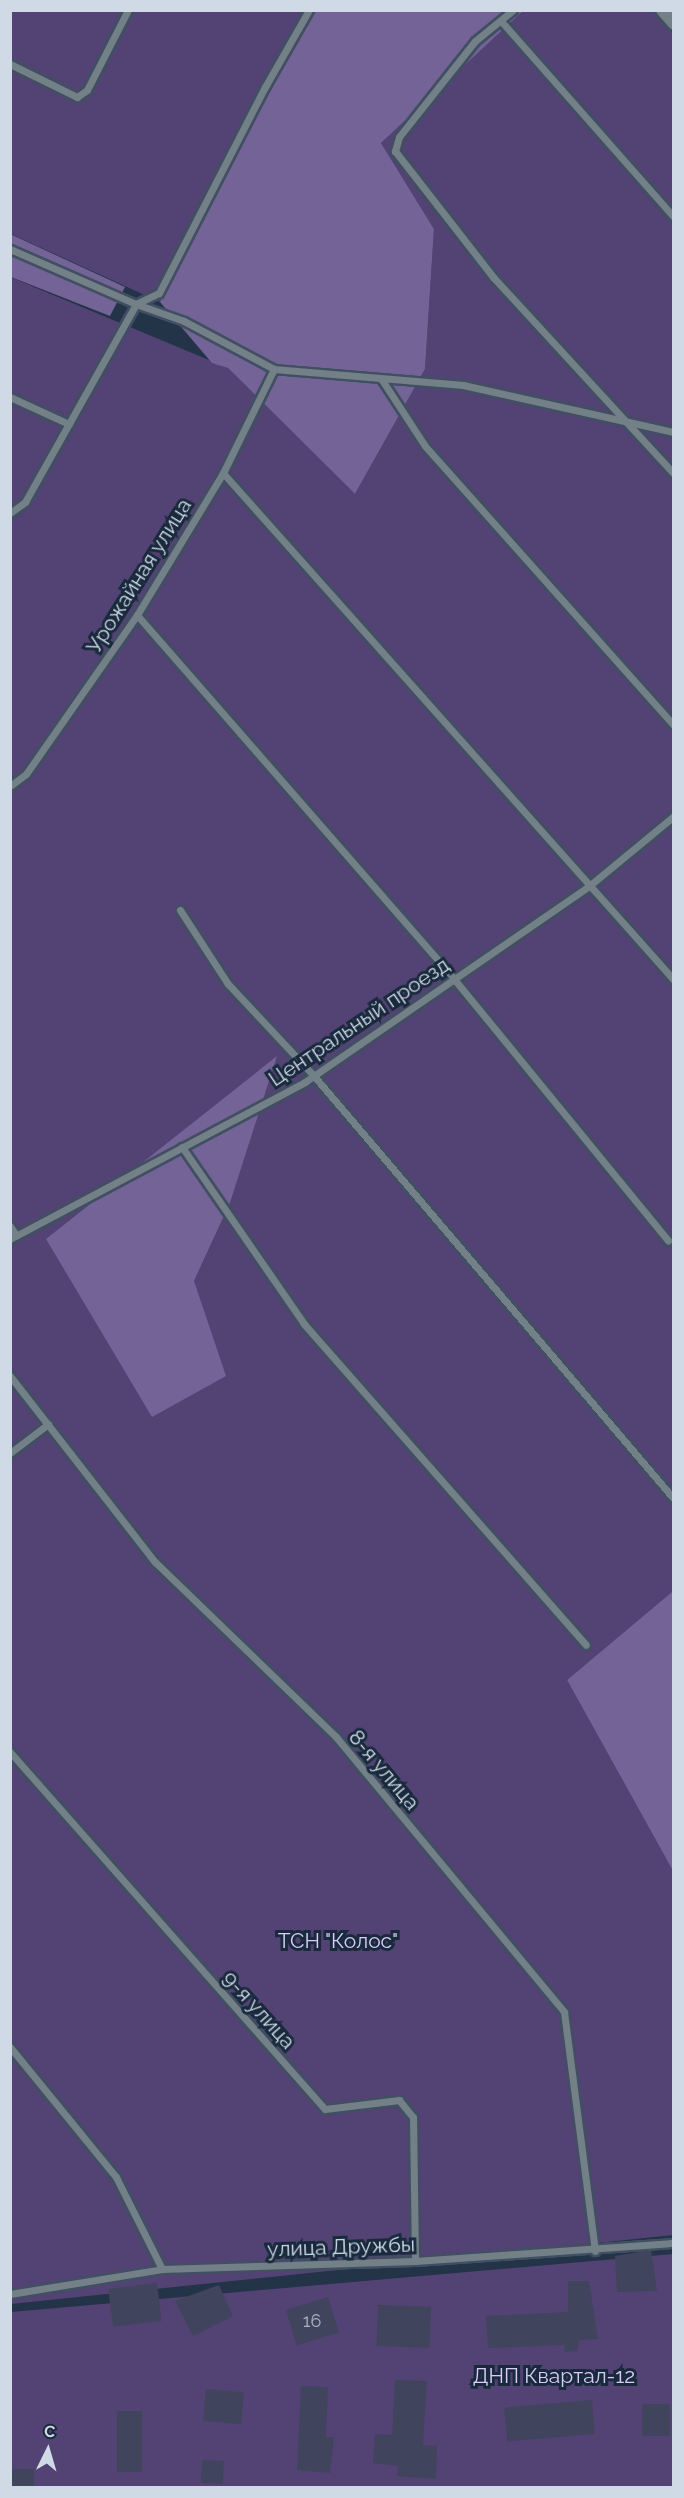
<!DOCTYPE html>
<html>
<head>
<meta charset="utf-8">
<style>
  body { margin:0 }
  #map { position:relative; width:684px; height:2498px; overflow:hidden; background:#243448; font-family:Raleway,sans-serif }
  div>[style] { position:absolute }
  .green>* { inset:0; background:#534374 }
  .forest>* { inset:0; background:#736396 }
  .building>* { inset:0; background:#40445d; transform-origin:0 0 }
  .roads { filter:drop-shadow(2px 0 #404f61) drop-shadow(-2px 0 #404f61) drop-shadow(0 2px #404f61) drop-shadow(0 -2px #404f61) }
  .lane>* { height:7px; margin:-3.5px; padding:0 3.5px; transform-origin:3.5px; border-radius:3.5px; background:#738087 }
  .street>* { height:12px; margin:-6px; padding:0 6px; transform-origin:6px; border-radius:6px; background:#738087 }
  span { translate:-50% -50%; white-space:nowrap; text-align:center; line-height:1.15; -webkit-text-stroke:6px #1a2a3d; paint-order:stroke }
  .number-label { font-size:18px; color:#acb4c4 }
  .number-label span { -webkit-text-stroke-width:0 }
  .street-label { font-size:21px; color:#d0dae7 }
  .park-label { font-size:21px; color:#d8caf9 }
  .frame { position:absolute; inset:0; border:12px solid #d0dae7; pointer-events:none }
  .north { position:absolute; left:18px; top:2420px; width:60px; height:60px; -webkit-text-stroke:4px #1a2a3d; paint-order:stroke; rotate:5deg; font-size:16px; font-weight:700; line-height:24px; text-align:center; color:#d0dae7 }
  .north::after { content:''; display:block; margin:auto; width:21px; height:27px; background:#d0dae7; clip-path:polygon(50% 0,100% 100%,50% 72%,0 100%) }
</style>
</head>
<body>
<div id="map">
  <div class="green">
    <i style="clip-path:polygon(11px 11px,312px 11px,160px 302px,11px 234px)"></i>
    <i style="clip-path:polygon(evenodd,523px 11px,655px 11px,673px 34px,673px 1591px,567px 1680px,673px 1871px,673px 2235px,11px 2304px,10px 277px,228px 368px,355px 494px,425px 369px,434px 229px,381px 143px,523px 11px,276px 1057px,230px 1203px,194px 1281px,276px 1057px)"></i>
    <i style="clip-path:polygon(673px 2254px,673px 2487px,11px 2488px,11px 2312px)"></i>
  </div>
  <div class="forest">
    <i style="clip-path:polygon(312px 11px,523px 11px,381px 143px,434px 229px,425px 369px,355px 494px,228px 368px,212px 363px,160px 302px)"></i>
    <i style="clip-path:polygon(10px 234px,125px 287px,110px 316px,11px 277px)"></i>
    <i style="clip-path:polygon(277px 1056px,230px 1203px,194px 1281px,226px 1376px,152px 1417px,46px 1239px)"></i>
    <i style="clip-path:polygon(673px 1591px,673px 1871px,567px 1680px)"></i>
  </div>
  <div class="building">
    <i style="clip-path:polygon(651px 2250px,657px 2291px,617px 2292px,615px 2256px)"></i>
    <i style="clip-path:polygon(568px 2281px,589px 2281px,598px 2339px,579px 2340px,577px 2351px,565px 2352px,564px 2345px,488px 2348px,486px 2316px,568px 2312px)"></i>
    <i style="left:157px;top:2283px;width:38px;height:49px;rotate:83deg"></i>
    <i style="clip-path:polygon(219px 2285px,233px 2316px,193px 2336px,175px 2301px)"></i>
    <i style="left:328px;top:2297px;width:37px;height:44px;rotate:73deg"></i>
    <i style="left:378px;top:2305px;width:53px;height:41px;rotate:2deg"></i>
    <i style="clip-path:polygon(395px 2380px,427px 2381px,423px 2445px,437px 2446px,436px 2479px,397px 2476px,398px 2466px,373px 2463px,375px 2434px,392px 2435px)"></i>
    <i style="clip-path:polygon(301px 2386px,328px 2387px,326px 2437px,334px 2437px,330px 2473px,297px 2470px)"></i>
    <i style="left:206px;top:2389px;width:38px;height:32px;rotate:5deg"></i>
    <i style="left:592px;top:2400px;width:34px;height:88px;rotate:85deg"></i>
    <i style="left:642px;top:2404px;width:28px;height:32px"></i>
    <i style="left:117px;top:2411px;width:25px;height:61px"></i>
    <i style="left:202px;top:2460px;width:22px;height:23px;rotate:3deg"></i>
    <i style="left:10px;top:2469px;width:24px;height:18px"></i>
  </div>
  <div class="roads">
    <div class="lane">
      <i style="left:513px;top:10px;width:49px;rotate:140.8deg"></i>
      <i style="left:475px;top:41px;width:122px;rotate:128.4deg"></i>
      <i style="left:399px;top:137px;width:15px;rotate:106deg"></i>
      <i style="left:395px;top:151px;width:160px;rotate:52.1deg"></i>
      <i style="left:493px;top:277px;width:268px;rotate:47.4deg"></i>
      <i style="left:501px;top:21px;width:261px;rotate:48.6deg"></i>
      <i style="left:10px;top:64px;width:75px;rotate:26.2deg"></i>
      <i style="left:77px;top:97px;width:12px;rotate:-35deg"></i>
      <i style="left:87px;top:90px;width:90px;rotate:-62.9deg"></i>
      <i style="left:10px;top:249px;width:137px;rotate:23.6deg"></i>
      <i style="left:136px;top:304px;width:51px;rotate:19.5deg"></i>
      <i style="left:184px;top:321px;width:102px;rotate:28.1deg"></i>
      <i style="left:274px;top:369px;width:190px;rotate:4.8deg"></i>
      <i style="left:463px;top:385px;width:216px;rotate:12.6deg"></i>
      <i style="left:382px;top:380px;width:79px;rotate:56.9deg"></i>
      <i style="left:425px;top:446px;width:374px;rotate:48.3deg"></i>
      <i style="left:10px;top:397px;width:65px;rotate:24.6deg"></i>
      <i style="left:223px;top:473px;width:679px;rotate:48.35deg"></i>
      <i style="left:10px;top:513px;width:19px;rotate:-36deg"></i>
      <i style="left:25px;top:502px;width:227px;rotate:-60.7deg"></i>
      <i style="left:136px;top:304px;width:25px;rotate:-26deg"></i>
      <i style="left:159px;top:293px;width:232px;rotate:-62.8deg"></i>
      <i style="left:265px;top:87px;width:89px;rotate:-60.3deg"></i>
      <i style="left:137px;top:615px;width:483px;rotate:48.9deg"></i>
      <i style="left:454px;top:979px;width:338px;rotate:50.7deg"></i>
      <i style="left:10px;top:786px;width:20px;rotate:-37deg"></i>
      <i style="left:26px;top:774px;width:194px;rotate:-55.1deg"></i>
      <i style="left:137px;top:615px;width:166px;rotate:-58.8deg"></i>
      <i style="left:223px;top:473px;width:116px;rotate:-63.9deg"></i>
      <i style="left:180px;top:910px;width:88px;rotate:57deg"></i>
      <i style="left:228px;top:984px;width:126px;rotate:46.9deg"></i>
      <i style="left:314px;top:1076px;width:555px;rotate:49.6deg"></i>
      <i style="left:182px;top:1147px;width:215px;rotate:55.4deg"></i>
      <i style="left:304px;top:1324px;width:427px;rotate:48.7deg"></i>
      <i style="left:10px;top:1226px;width:11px;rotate:56deg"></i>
      <i style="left:10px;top:1239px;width:334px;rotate:-28deg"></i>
      <i style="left:305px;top:1082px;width:345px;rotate:-34.6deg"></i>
      <i style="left:589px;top:886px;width:110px;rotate:-39.5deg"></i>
      <i style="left:10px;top:1376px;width:236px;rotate:52.1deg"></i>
      <i style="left:155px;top:1562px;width:252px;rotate:44deg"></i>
      <i style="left:336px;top:1737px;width:357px;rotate:50.3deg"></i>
      <i style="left:564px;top:2012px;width:241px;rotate:82.6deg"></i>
      <i style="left:10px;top:1453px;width:48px;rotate:-37.3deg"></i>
      <i style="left:10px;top:1752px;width:476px;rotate:48.6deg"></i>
      <i style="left:325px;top:2109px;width:75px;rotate:-6.9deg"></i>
      <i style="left:399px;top:2100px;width:22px;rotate:51deg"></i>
      <i style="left:413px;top:2117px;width:144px;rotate:89.2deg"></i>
      <i style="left:10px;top:2047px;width:168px;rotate:50.8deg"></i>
      <i style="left:116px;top:2177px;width:103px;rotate:63.4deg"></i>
      <i style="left:10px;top:2294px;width:154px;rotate:-9.3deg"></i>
      <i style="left:162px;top:2269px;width:253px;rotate:-1.8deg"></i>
      <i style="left:415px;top:2261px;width:260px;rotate:-4deg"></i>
    </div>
    <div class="street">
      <i style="left:662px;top:10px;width:18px;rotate:49deg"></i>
    </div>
  </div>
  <div class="number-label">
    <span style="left:312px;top:2321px">16</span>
  </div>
  <div class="street-label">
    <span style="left:139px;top:576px;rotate:-58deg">Урожайная улица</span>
    <span style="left:359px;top:1022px;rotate:-34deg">Центральный проезд</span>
    <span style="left:384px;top:1770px;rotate:50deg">8-я улица</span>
    <span style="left:259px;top:2010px;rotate:48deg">9-я улица</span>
    <span style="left:341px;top:2247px;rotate:-2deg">улица Дружбы</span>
  </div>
  <div class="park-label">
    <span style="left:338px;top:1941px">ТСН "Колос"</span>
    <span style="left:554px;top:2376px">ДНП Квартал-12</span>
  </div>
  <div class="frame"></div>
  <div class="north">С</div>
</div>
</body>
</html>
